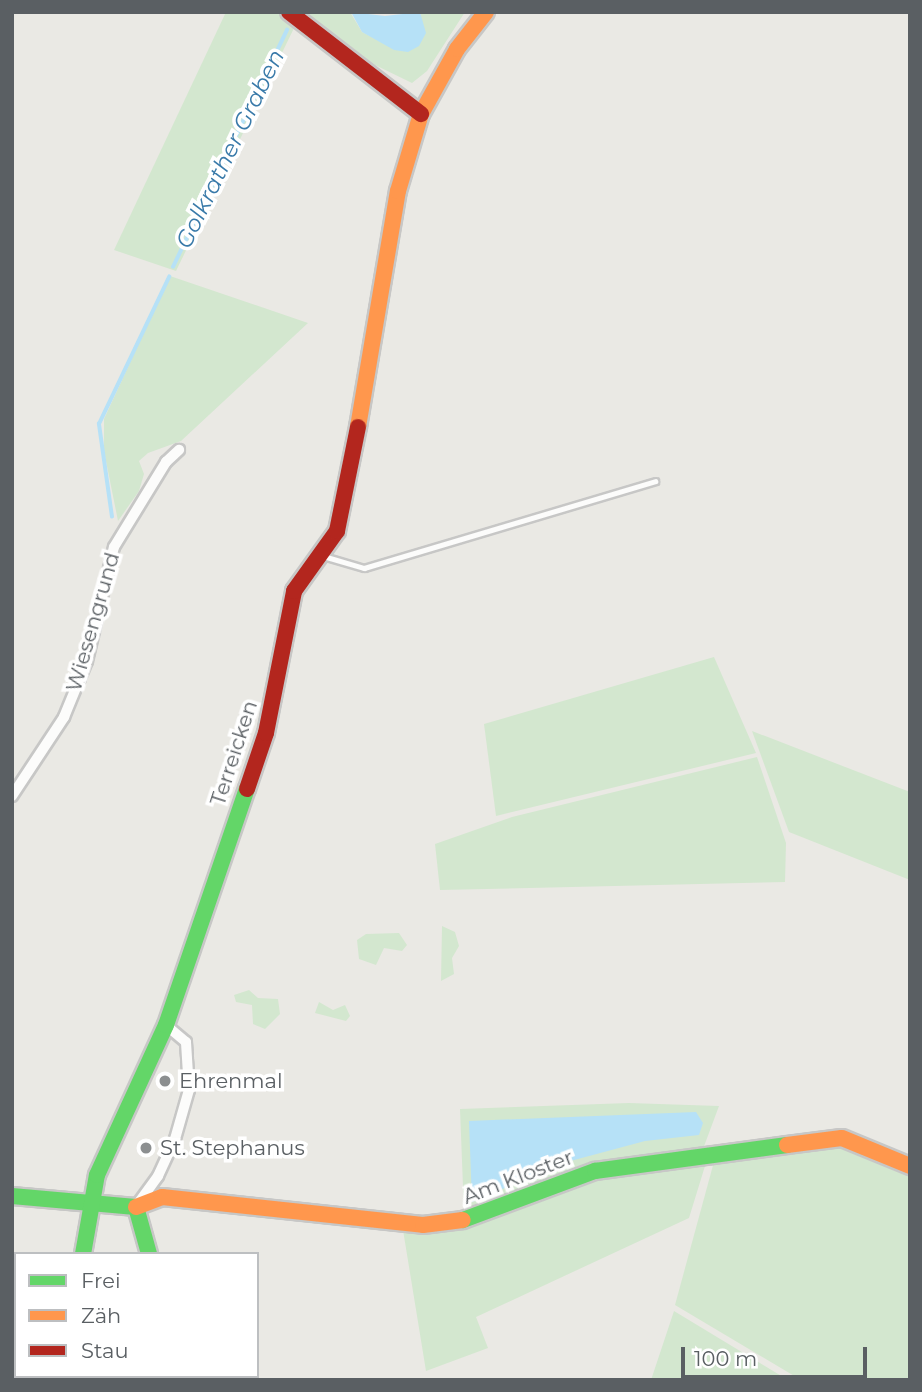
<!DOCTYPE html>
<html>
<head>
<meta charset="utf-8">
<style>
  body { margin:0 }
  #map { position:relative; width:922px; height:1392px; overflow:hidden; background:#eae9e4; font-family:Montserrat,sans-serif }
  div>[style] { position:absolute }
  .green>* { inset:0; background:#d3e7cf }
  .water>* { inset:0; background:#b6e1f7 }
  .stream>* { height:3.5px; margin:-1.75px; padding:0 1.75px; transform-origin:1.75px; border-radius:1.75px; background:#b6e1f7 }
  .roads { filter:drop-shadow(2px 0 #c7c7c6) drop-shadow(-2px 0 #c7c7c6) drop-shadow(0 2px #c7c7c6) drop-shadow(0 -2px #c7c7c6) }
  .lane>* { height:5px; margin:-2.5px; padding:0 2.5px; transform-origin:2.5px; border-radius:2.5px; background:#fcfcfb }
  .street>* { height:10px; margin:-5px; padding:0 5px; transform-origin:5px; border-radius:5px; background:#fcfcfb }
  .fast>* { height:16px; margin:-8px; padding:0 8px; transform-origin:8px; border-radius:8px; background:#63d668 }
  .slow>* { height:16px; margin:-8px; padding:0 8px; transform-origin:8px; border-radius:8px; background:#ff974d }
  .jam>* { height:16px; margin:-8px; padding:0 8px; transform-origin:8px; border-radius:8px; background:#b3261e }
  .dots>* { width:19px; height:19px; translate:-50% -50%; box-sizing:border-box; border:4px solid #fff; border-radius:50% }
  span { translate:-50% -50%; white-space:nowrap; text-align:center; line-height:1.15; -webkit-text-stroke:7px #fff; paint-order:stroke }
  .street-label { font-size:21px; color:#5a5f63 }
  .poi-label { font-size:21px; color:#5a5f63 }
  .left { translate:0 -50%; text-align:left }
  .water-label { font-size:23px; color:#397aa9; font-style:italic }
  .frame { position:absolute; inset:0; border:14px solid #5a5f63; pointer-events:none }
  .legend { position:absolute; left:14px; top:1252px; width:245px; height:126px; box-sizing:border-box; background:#fff; border:2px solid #bdbfc1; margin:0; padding:9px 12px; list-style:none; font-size:21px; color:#5a5f63 }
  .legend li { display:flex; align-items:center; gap:14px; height:35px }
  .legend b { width:35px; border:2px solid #bdbfc1 }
  .scale { position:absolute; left:681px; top:1347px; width:186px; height:32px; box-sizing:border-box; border:4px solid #5a5f63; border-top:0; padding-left:9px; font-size:21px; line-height:24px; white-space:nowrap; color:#5a5f63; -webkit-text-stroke:5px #fff; paint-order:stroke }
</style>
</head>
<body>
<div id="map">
  <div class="green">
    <i style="clip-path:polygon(226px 12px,277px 12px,295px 26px,176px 271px,114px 250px)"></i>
    <i style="clip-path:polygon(305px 12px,350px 12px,362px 32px,378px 40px,421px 16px,420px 12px,465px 12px,427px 71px,412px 83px,375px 65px)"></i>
    <i style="clip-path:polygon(170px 276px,308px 323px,181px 441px,148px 453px,139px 461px,144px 474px,139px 491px,118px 521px,104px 451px,104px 419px)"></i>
    <i style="clip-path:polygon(714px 657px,756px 753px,496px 816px,484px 724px)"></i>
    <i style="clip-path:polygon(752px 731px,910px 792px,910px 880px,789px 832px)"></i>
    <i style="clip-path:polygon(757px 757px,786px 843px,785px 882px,440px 890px,435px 844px,512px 817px)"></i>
    <i style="clip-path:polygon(442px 926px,455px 932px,459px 946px,452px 958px,454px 974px,441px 981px)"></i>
    <i style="clip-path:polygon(399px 933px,407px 945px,402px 951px,384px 948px,376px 965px,359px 959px,357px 940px,366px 934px)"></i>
    <i style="clip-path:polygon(249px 990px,258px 998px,278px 999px,280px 1014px,265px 1029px,253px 1024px,252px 1005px,236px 1002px,234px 995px)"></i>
    <i style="clip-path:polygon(319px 1002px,333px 1010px,345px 1005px,350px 1016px,346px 1021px,315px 1013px)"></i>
    <i style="clip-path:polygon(629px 1103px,719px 1106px,703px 1149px,624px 1158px,464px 1213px,460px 1109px)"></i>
    <i style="clip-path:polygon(847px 1144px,910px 1173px,910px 1380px,801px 1380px,675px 1305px,715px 1158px)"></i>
    <i style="clip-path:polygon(705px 1166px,689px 1218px,476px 1317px,488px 1348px,426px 1371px,403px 1230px,598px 1175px)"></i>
    <i style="clip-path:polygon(674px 1311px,788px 1380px,651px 1380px)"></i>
  </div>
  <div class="water">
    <i style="clip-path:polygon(351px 12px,385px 16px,420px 12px,426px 33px,419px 46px,408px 52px,394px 50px,362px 32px)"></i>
    <i style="clip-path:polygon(696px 1112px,703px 1123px,699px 1135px,645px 1141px,563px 1163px,472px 1202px,469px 1121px)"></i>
  </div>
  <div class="stream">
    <i style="left:173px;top:267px;width:263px;rotate:-64.3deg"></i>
    <i style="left:112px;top:517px;width:94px;rotate:-98deg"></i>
    <i style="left:99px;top:424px;width:163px;rotate:-64.5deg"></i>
  </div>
  <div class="roads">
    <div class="lane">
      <i style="left:323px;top:556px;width:43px;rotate:16.3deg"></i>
      <i style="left:364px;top:568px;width:304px;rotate:-16.6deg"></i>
    </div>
    <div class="street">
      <i style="left:12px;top:796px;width:95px;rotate:-56.6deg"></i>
      <i style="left:64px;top:717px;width:61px;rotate:-67.7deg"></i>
      <i style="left:87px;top:661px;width:117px;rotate:-76.7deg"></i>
      <i style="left:114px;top:547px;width:100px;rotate:-58.5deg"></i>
      <i style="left:166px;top:462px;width:18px;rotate:-43deg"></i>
      <i style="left:137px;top:1205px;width:36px;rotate:-54deg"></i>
      <i style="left:158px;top:1176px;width:41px;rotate:-65.3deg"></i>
      <i style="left:175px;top:1139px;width:51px;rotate:-74.1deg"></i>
      <i style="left:189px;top:1090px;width:48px;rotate:-93.6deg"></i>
      <i style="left:186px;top:1042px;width:26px;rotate:-140deg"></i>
    </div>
    <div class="fast">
      <i style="left:12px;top:1196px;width:124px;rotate:5.1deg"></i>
      <i style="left:136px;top:1207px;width:49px;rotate:74.5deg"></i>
      <i style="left:463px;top:1220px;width:141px;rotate:-20.4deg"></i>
      <i style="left:595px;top:1171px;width:194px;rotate:-7.7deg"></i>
      <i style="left:83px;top:1254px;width:80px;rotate:-80deg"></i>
      <i style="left:97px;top:1175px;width:165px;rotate:-65.3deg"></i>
      <i style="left:166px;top:1025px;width:250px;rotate:-71.1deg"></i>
      <i style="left:66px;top:1376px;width:4px;rotate:90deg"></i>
    </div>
    <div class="slow">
      <i style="left:358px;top:427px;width:239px;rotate:-80.4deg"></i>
      <i style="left:398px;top:191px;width:80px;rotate:-73.4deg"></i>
      <i style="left:421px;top:114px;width:74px;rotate:-61deg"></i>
      <i style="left:457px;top:49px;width:47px;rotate:-51.9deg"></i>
      <i style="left:787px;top:1145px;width:55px;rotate:-7.3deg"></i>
      <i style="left:842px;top:1138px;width:74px;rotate:22.4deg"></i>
      <i style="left:136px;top:1207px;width:28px;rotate:-21deg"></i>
      <i style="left:162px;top:1197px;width:262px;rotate:6.1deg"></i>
      <i style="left:423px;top:1225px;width:40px;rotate:-7.1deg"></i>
      <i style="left:189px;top:1376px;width:4px;rotate:76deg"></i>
    </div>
    <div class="jam">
      <i style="left:289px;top:12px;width:167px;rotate:37.7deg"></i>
      <i style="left:247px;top:789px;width:59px;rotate:-71.3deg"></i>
      <i style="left:266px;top:733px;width:145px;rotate:-78.8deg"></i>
      <i style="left:294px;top:591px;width:74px;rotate:-54.4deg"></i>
      <i style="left:337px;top:531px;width:106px;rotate:-78.6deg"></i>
    </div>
  </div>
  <div class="dots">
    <i style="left:165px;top:1081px;background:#8c8f90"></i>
    <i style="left:146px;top:1148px;background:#8c8f90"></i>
  </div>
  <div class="street-label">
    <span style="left:93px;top:622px;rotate:-74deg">Wiesengrund</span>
    <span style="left:234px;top:753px;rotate:-72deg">Terreicken</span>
    <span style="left:518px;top:1177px;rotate:-21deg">Am Kloster</span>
  </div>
  <div class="poi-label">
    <span class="left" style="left:179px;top:1081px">Ehrenmal</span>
    <span class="left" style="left:160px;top:1148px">St. Stephanus</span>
  </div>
  <div class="water-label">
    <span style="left:230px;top:149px;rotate:-64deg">Golkrather Graben</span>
  </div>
  <div class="frame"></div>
  <ul class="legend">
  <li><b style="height:9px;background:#63d668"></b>Frei</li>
  <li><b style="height:9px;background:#ff974d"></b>Zäh</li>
  <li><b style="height:9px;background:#b3261e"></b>Stau</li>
  </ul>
  <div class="scale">100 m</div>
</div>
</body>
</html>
